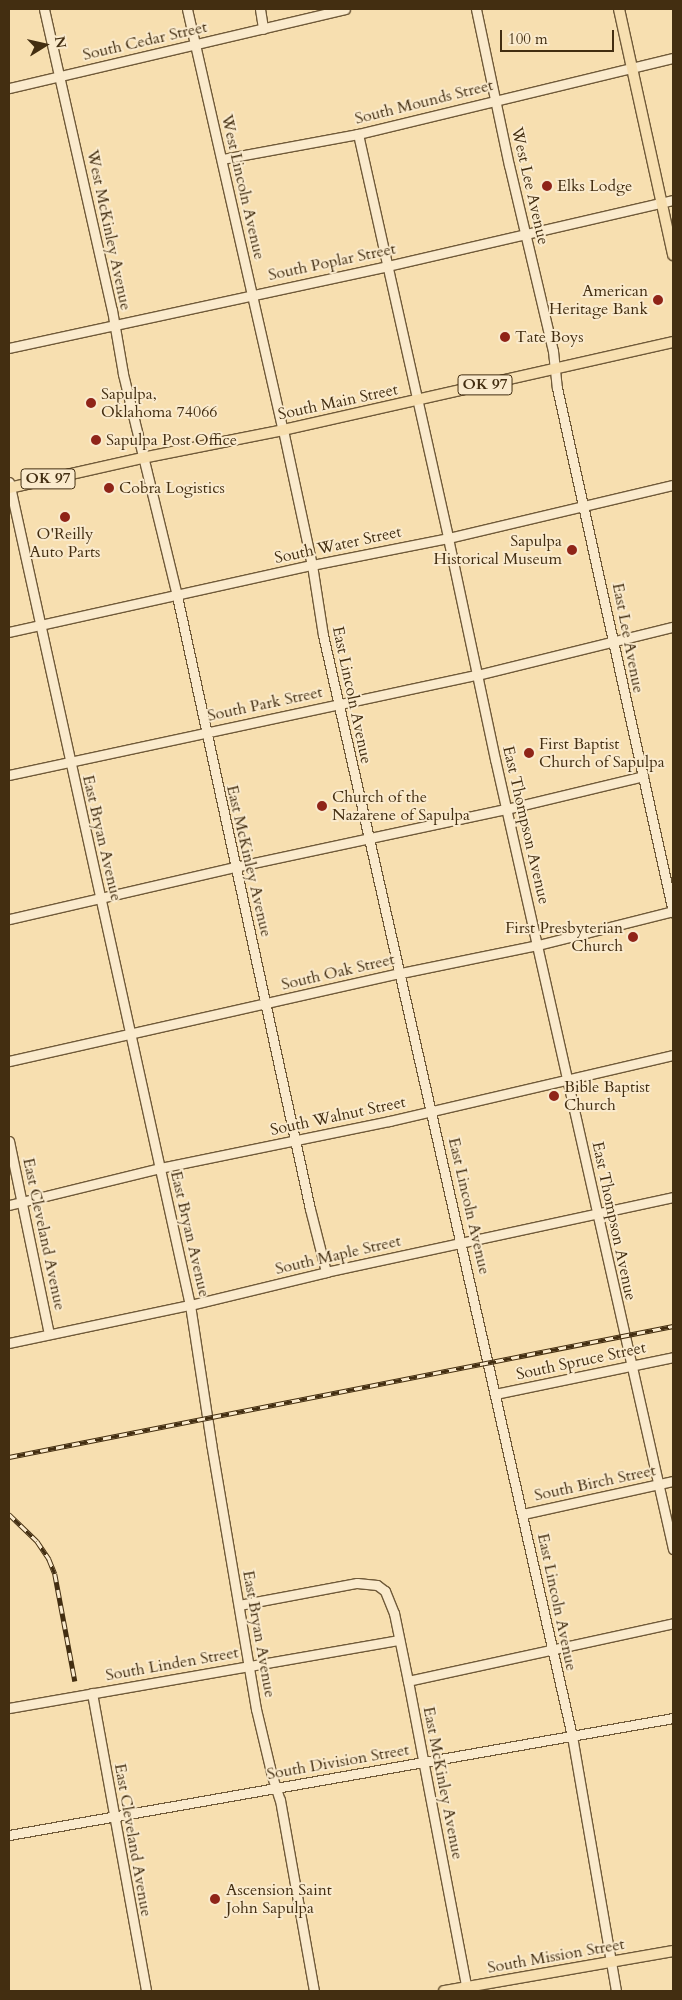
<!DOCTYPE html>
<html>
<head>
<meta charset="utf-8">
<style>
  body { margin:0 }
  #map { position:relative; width:682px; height:2000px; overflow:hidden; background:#f7dfb0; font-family:Cardo,serif }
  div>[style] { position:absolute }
  .roads { filter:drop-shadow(1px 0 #705a39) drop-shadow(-1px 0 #705a39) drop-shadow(0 1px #705a39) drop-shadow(0 -1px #705a39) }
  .minor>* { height:9px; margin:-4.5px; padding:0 4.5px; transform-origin:4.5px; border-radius:4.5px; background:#faeacc }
  .major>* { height:10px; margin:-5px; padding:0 5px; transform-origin:5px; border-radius:5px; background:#f7dfb0 }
  .rail>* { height:4.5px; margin-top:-2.25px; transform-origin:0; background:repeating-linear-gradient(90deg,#faeacc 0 8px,#432e11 0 16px); box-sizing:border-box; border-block:1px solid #432e11 }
  .dots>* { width:14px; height:14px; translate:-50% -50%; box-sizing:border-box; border:2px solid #faeacc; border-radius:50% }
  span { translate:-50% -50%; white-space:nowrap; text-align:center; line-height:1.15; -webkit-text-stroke:4px #faeacc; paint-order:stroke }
  .shield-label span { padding:1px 4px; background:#faeacc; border:1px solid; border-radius:4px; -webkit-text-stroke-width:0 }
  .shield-label { font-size:15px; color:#432e11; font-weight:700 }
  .street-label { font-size:16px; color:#432e11 }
  .poi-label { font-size:16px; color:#432e11 }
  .left { translate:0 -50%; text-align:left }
  .right { translate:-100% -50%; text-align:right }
  .frame { position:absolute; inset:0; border:10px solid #432e11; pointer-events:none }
  .north { position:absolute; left:20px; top:20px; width:50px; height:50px; -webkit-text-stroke:4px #faeacc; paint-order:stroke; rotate:80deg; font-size:14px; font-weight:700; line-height:20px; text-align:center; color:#432e11 }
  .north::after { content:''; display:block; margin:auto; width:18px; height:22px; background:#432e11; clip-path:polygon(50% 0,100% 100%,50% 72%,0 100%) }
  .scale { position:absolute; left:500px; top:30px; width:114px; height:22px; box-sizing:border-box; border:2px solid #432e11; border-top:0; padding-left:6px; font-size:15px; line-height:18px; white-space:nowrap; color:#432e11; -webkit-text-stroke:4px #faeacc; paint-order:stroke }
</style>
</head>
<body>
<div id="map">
  <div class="roads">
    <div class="minor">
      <i style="left:44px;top:9px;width:309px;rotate:77.3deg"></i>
      <i style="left:112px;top:310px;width:65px;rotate:80.2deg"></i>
      <i style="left:123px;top:374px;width:228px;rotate:76.3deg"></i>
      <i style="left:177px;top:596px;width:627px;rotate:77.76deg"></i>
      <i style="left:310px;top:1209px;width:65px;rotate:75.7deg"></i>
      <i style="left:187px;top:9px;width:432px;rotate:77.2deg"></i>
      <i style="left:283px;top:430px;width:138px;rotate:77.9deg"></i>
      <i style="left:312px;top:565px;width:71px;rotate:81.1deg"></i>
      <i style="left:323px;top:635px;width:1129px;rotate:77.26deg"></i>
      <i style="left:572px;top:1736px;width:259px;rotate:80.2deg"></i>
      <i style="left:260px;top:9px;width:20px;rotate:81deg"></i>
      <i style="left:476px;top:9px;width:159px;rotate:78.1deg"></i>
      <i style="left:509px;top:165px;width:191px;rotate:76.7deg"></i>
      <i style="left:553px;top:351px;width:37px;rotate:84deg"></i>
      <i style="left:557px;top:388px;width:537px;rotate:77.52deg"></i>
      <i style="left:9px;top:88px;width:345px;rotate:-13.2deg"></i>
      <i style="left:358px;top:134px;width:414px;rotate:77.4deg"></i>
      <i style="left:448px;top:538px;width:226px;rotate:78deg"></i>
      <i style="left:495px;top:759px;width:810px;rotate:77.3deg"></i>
      <i style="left:222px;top:159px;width:138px;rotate:-10.4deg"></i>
      <i style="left:358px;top:134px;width:324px;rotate:-13.6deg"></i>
      <i style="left:9px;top:348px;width:387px;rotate:-12.2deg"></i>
      <i style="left:387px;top:266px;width:294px;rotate:-13deg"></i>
      <i style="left:9px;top:482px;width:843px;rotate:77.6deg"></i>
      <i style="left:190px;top:1305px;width:140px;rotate:81.3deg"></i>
      <i style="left:211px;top:1443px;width:270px;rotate:80.4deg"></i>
      <i style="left:256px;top:1709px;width:69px;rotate:76.6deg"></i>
      <i style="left:272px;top:1776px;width:25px;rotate:72deg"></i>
      <i style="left:280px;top:1800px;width:194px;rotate:79.9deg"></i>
      <i style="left:9px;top:632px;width:310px;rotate:-12.5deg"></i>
      <i style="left:312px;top:565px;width:139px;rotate:-11.2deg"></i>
      <i style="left:448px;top:538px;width:231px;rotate:-13.3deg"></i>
      <i style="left:9px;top:775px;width:479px;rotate:-12.1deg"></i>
      <i style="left:477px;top:675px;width:202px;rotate:-13.8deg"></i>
      <i style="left:9px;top:919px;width:232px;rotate:-13deg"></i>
      <i style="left:235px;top:867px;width:277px;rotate:-12.1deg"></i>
      <i style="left:506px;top:809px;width:141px;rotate:-13.5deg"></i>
      <i style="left:9px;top:1061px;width:402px;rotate:-12.7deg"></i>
      <i style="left:401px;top:973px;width:140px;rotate:-11.6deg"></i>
      <i style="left:538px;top:945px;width:139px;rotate:-14.1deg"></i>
      <i style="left:9px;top:1141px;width:197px;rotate:78.3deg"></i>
      <i style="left:9px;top:1205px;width:155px;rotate:-13.8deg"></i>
      <i style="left:160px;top:1168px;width:234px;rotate:-11.6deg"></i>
      <i style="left:389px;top:1121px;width:292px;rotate:-13.1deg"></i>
      <i style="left:9px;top:1343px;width:185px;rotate:-11.9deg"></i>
      <i style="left:190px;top:1305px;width:140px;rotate:-13.6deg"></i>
      <i style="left:326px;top:1272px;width:355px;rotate:-12.2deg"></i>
      <i style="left:495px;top:1394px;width:182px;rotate:-11.7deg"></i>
      <i style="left:523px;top:1514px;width:154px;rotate:-12.4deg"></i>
      <i style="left:239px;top:1605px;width:120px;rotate:-10.6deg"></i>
      <i style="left:357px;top:1583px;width:20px;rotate:6deg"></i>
      <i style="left:377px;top:1585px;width:10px;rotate:37deg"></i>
      <i style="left:385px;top:1591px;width:24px;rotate:68deg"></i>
      <i style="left:394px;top:1613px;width:69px;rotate:78.4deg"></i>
      <i style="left:408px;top:1681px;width:316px;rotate:79.2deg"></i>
      <i style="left:408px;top:1681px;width:271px;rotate:-12.3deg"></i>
      <i style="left:92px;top:1693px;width:303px;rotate:79.7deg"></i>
      <i style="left:9px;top:1708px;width:396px;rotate:-9.9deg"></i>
      <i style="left:9px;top:1835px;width:674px;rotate:-9.99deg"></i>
    </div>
    <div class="major">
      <i style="left:619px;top:9px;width:252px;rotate:77.6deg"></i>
      <i style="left:9px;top:488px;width:136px;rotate:-12.7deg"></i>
      <i style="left:142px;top:458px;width:144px;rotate:-11.2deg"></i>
      <i style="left:283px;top:430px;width:400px;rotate:-12.7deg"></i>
      <i style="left:444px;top:1991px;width:232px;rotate:-9.9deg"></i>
    </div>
  </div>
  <div class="rail">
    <i style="left:9px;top:1457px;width:677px;rotate:-11.16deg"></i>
    <i style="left:9px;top:1514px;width:39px;rotate:44deg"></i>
    <i style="left:37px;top:1541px;width:22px;rotate:56deg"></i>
    <i style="left:49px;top:1559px;width:16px;rotate:68deg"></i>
    <i style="left:55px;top:1574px;width:109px;rotate:79.4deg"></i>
  </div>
  <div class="dots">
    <i style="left:547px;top:186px;background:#8f2418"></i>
    <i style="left:658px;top:300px;background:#8f2418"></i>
    <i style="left:505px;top:337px;background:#8f2418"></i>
    <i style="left:91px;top:403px;background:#8f2418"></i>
    <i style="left:96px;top:440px;background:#8f2418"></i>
    <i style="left:109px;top:488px;background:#8f2418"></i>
    <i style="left:65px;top:517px;background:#8f2418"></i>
    <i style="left:572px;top:550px;background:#8f2418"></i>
    <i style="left:529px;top:753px;background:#8f2418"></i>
    <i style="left:322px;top:806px;background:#8f2418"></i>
    <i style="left:633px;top:937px;background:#8f2418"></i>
    <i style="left:554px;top:1096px;background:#8f2418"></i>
    <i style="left:215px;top:1899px;background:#8f2418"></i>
  </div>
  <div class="shield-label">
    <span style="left:485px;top:385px">OK 97</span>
    <span style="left:48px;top:479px">OK 97</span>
  </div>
  <div class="street-label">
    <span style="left:145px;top:41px;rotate:-13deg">South Cedar Street</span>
    <span style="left:424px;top:102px;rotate:-14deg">South Mounds Street</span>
    <span style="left:530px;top:186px;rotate:77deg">West Lee Avenue</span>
    <span style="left:243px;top:187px;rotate:77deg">West Lincoln Avenue</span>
    <span style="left:109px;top:230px;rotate:78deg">West McKinley Avenue</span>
    <span style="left:332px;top:262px;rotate:-12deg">South Poplar Street</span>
    <span style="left:338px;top:402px;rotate:-12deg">South Main Street</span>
    <span style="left:338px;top:545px;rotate:-12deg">South Water Street</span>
    <span style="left:628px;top:638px;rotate:79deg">East Lee Avenue</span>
    <span style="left:352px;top:695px;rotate:78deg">East Lincoln Avenue</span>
    <span style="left:265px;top:704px;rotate:-12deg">South Park Street</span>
    <span style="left:526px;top:825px;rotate:77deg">East Thompson Avenue</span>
    <span style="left:102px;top:838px;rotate:77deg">East Bryan Avenue</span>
    <span style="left:249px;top:861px;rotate:77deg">East McKinley Avenue</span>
    <span style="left:338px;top:972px;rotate:-13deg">South Oak Street</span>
    <span style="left:338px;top:1116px;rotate:-12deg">South Walnut Street</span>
    <span style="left:469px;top:1206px;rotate:77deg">East Lincoln Avenue</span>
    <span style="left:614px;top:1221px;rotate:78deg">East Thompson Avenue</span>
    <span style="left:44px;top:1234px;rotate:78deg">East Cleveland Avenue</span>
    <span style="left:190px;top:1234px;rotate:77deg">East Bryan Avenue</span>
    <span style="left:338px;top:1255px;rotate:-13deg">South Maple Street</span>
    <span style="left:581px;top:1361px;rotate:-12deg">South Spruce Street</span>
    <span style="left:595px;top:1483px;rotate:-12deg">South Birch Street</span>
    <span style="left:557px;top:1602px;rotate:78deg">East Lincoln Avenue</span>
    <span style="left:259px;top:1634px;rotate:80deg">East Bryan Avenue</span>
    <span style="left:172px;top:1664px;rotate:-10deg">South Linden Street</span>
    <span style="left:338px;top:1762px;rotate:-10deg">South Division Street</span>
    <span style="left:443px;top:1783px;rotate:79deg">East McKinley Avenue</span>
    <span style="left:133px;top:1840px;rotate:80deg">East Cleveland Avenue</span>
    <span style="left:556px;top:1956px;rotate:-10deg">South Mission Street</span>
  </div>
  <div class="poi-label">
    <span class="left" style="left:557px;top:186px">Elks Lodge</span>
    <span class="right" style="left:648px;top:300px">American<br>Heritage Bank</span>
    <span class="left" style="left:515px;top:337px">Tate Boys</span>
    <span class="left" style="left:101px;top:403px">Sapulpa,<br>Oklahoma 74066</span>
    <span class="left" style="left:106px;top:440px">Sapulpa Post Office</span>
    <span class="left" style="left:119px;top:488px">Cobra Logistics</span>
    <span style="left:65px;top:543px">O'Reilly<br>Auto Parts</span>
    <span class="right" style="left:562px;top:550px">Sapulpa<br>Historical Museum</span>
    <span class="left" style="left:539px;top:753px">First Baptist<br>Church of Sapulpa</span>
    <span class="left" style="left:332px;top:806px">Church of the<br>Nazarene of Sapulpa</span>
    <span class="right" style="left:623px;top:937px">First Presbyterian<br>Church</span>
    <span class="left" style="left:564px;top:1096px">Bible Baptist<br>Church</span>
    <span class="left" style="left:226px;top:1899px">Ascension Saint<br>John Sapulpa</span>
  </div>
  <div class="frame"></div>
  <div class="north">N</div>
  <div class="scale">100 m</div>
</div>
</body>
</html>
